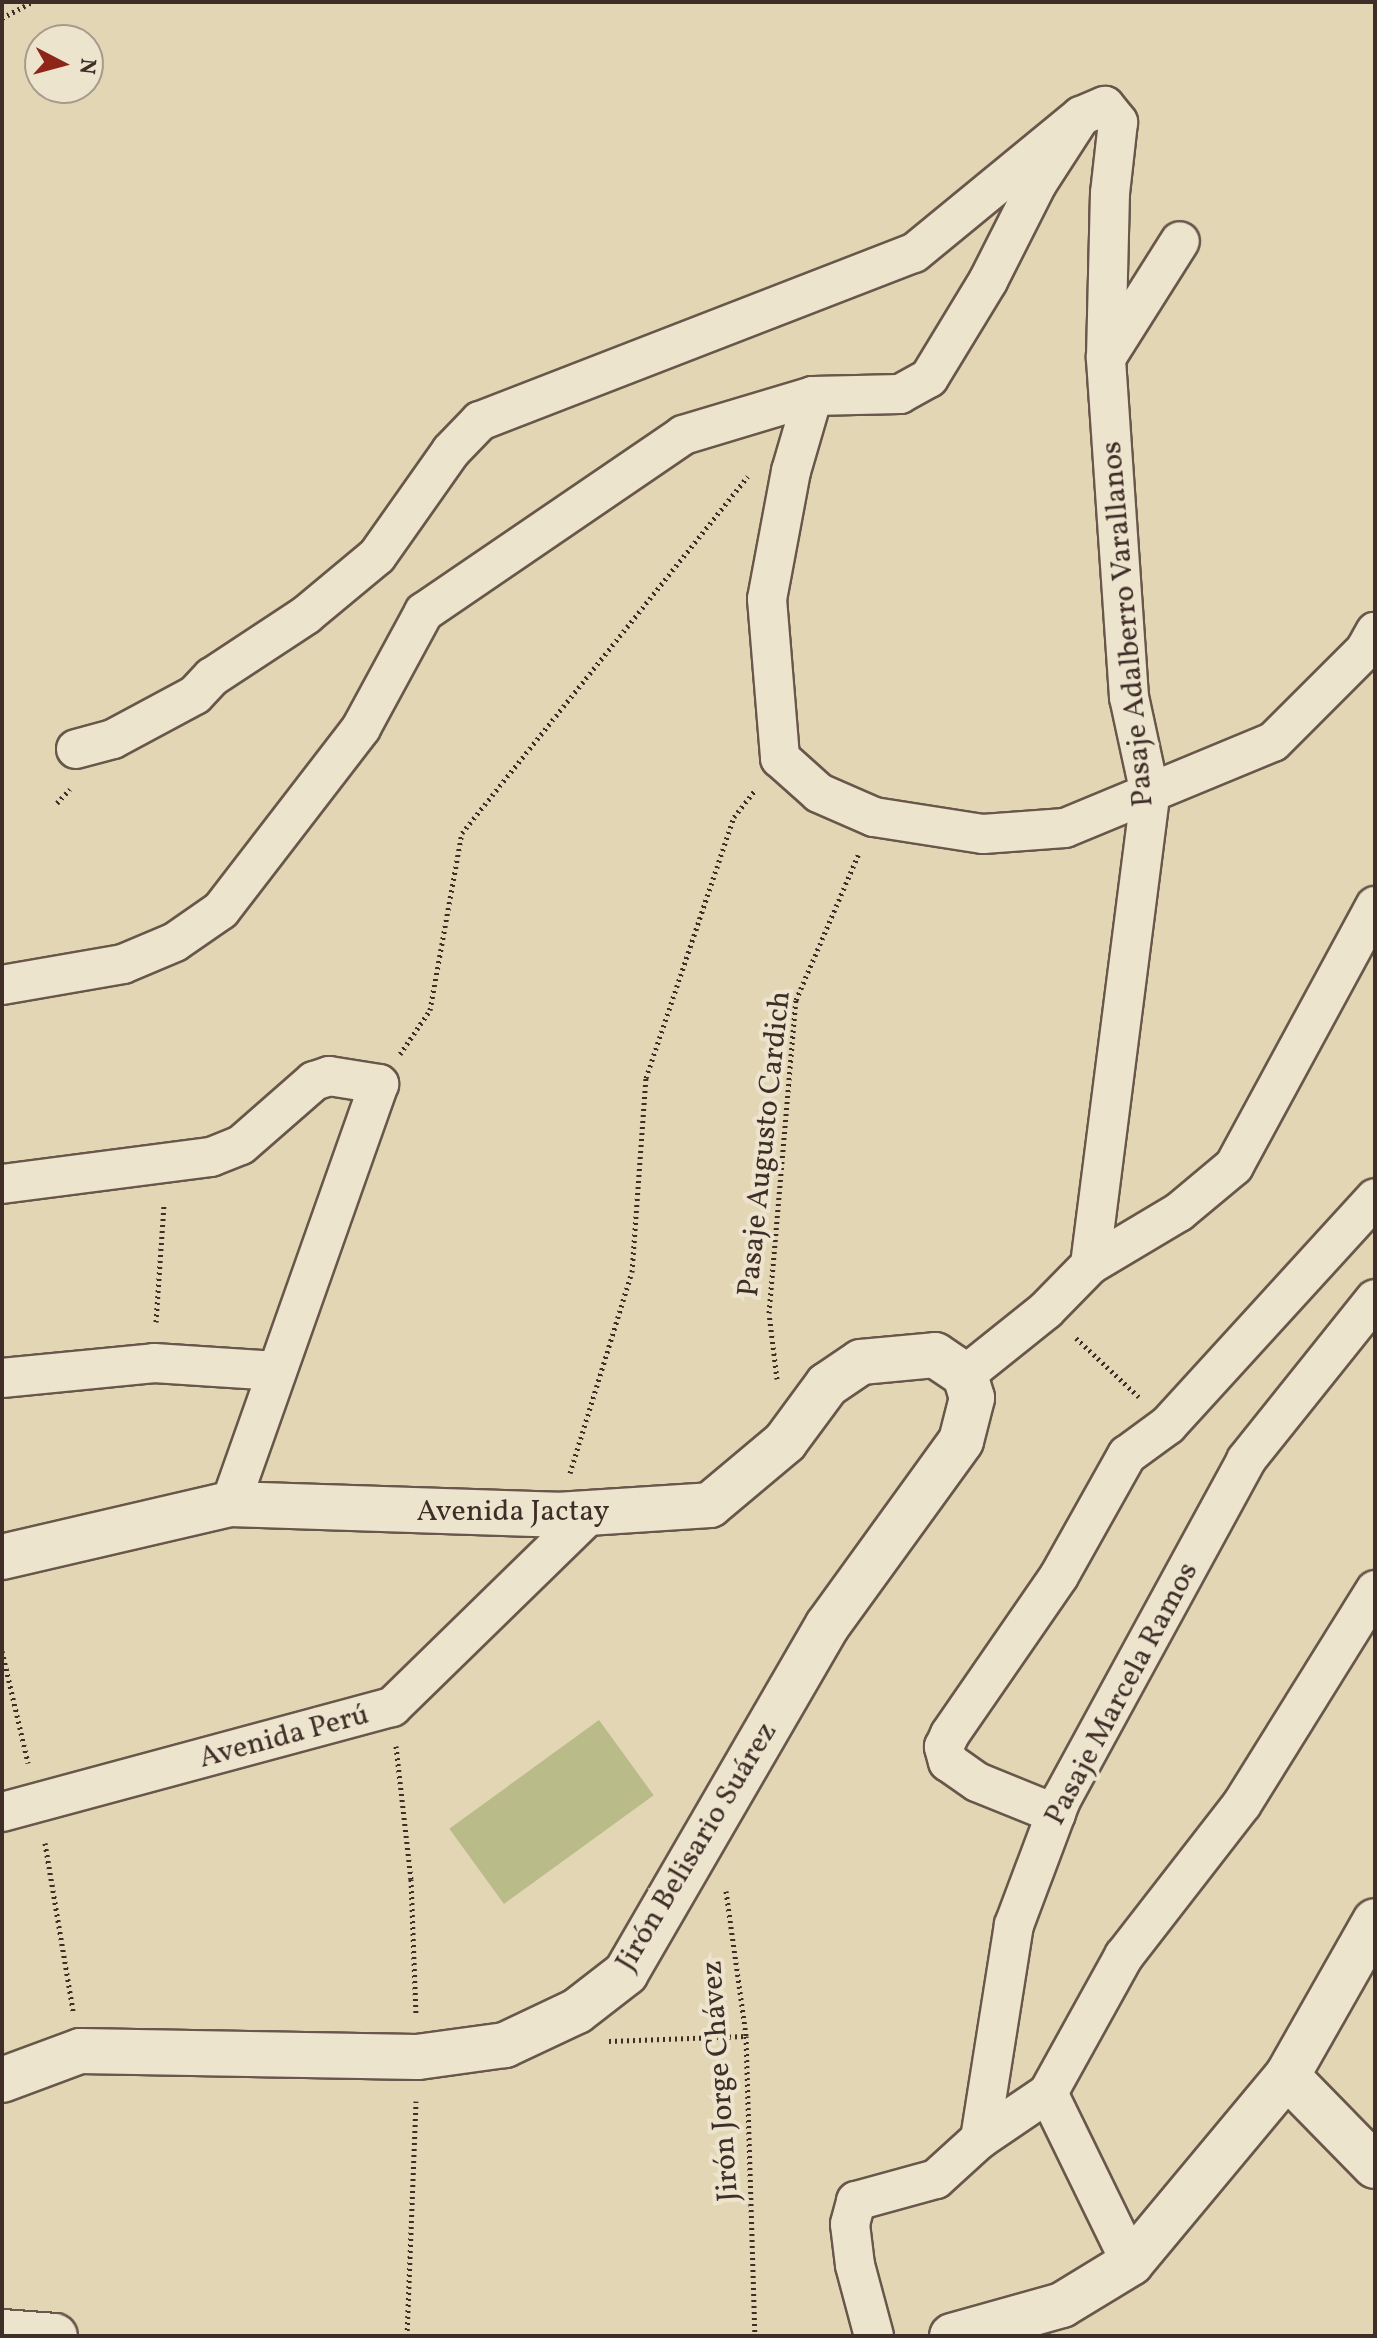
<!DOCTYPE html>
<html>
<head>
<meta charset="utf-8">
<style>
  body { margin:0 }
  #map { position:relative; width:1377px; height:2338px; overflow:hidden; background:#e3d6b4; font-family:Vollkorn,serif }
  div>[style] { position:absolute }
  .green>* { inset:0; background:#b9bc89; transform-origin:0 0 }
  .path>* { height:5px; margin-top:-2.5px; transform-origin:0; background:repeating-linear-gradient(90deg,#3f2d27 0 2px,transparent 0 6px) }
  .roads { filter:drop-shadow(2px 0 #68574a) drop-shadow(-2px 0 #68574a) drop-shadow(0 2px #68574a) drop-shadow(0 -2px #68574a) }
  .street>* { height:38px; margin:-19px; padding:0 19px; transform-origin:19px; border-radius:19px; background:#ede4ce }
  .secondary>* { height:44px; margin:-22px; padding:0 22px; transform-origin:22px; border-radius:22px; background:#ede4ce }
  span { translate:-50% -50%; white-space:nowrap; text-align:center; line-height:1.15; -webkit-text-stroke:8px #ede4ce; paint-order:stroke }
  .street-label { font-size:30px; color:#3f2d27 }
  .frame { position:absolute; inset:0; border:4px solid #3f2d27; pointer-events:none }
  .north { position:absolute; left:24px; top:24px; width:80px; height:80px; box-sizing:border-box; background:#ede4ce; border:2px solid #a79b8b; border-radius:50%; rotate:96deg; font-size:22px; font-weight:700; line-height:32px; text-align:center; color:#3f2d27 }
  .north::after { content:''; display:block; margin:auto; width:28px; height:36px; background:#8f2418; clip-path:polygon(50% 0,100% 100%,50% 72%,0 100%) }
</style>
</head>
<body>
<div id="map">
  <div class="green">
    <i style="left:599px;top:1720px;width:93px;height:185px;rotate:54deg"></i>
  </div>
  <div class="path">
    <i style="left:2px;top:18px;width:34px;rotate:-28deg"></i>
    <i style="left:57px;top:803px;width:19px;rotate:-47deg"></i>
    <i style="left:400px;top:1054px;width:53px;rotate:-55.7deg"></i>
    <i style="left:430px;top:1010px;width:180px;rotate:-79.8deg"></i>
    <i style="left:462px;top:833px;width:457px;rotate:-51.3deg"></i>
    <i style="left:156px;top:1322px;width:117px;rotate:-86.1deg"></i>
    <i style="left:1076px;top:1338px;width:86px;rotate:43.1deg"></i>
    <i style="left:777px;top:1379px;width:66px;rotate:-96.9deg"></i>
    <i style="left:769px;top:1313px;width:314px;rotate:-85.1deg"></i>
    <i style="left:796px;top:1000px;width:158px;rotate:-66.8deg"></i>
    <i style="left:570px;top:1473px;width:210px;rotate:-72.9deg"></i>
    <i style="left:632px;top:1272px;width:195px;rotate:-85.9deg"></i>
    <i style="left:646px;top:1078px;width:275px;rotate:-71.4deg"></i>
    <i style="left:734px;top:817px;width:34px;rotate:-52deg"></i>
    <i style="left:2px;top:1651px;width:115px;rotate:76.9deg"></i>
    <i style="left:396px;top:1746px;width:134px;rotate:83.6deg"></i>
    <i style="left:411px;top:1879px;width:136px;rotate:87.9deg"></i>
    <i style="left:45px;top:1843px;width:170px;rotate:80.5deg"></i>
    <i style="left:726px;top:1891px;width:146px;rotate:82.1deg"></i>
    <i style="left:746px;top:2036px;width:300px;rotate:88.3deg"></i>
    <i style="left:609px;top:2041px;width:137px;rotate:-2.1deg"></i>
    <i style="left:407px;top:2336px;width:235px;rotate:-87.8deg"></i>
  </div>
  <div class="roads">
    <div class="street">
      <i style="left:813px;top:396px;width:87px;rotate:-1.3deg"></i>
      <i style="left:900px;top:394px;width:33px;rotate:-29deg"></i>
      <i style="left:929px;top:378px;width:114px;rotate:-58.7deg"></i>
      <i style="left:988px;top:281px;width:109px;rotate:-63.2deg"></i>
      <i style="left:1037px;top:184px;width:81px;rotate:-57.1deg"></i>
      <i style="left:1081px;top:116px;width:26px;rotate:-23deg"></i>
      <i style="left:1105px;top:106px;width:21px;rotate:51deg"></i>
      <i style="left:1118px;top:122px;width:71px;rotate:96.4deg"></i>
      <i style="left:1110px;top:193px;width:164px;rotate:91.4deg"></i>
      <i style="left:76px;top:749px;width:38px;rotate:-15deg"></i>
      <i style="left:113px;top:739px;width:93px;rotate:-28.2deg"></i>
      <i style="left:195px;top:695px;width:25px;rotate:-47deg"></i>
      <i style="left:212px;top:677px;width:113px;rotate:-33.4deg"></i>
      <i style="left:306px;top:615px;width:92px;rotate:-39.7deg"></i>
      <i style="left:377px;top:556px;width:128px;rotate:-54.8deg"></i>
      <i style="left:451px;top:451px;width:42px;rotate:-46deg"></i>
      <i style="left:480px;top:421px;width:465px;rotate:-21.2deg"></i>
      <i style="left:914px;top:253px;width:216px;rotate:-39.4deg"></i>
      <i style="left:2px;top:985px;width:123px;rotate:-9.8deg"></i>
      <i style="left:123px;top:964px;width:56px;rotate:-22.9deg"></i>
      <i style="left:175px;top:942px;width:56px;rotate:-34.8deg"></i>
      <i style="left:221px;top:910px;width:230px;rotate:-52.4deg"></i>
      <i style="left:361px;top:728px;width:132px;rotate:-61.5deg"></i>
      <i style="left:424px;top:612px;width:314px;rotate:-34.3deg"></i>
      <i style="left:683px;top:435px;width:136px;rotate:-16.7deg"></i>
      <i style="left:813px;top:396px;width:78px;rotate:106.3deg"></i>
      <i style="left:791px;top:471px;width:130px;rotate:100.6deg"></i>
      <i style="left:767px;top:599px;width:160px;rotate:85.3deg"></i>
      <i style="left:780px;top:758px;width:52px;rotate:41.9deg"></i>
      <i style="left:819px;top:793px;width:60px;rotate:23.6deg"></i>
      <i style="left:874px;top:817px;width:110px;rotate:8.9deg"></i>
      <i style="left:983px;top:834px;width:82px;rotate:-4.2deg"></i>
      <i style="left:1065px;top:828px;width:225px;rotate:-22.5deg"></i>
      <i style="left:1273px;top:742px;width:130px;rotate:-45deg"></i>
      <i style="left:1365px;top:650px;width:21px;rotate:-61deg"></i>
      <i style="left:2px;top:1184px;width:211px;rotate:-7.4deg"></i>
      <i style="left:211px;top:1157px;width:32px;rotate:-22deg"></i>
      <i style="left:241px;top:1145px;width:97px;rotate:-41.2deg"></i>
      <i style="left:314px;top:1081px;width:16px;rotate:-18deg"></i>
      <i style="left:329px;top:1076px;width:51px;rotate:9.1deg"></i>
      <i style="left:379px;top:1084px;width:446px;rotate:109.5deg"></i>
      <i style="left:1090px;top:1265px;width:475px;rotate:-82.7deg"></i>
      <i style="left:1150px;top:794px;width:99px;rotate:-102.2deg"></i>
      <i style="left:1129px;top:697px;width:340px;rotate:-93.9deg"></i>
      <i style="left:1106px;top:358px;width:138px;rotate:-57.7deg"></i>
      <i style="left:965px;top:1375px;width:104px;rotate:-38.7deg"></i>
      <i style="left:1046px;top:1310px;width:63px;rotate:-45.6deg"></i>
      <i style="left:1090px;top:1265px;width:104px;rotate:-30.8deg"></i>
      <i style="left:1179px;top:1212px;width:72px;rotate:-39.9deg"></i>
      <i style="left:1234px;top:1166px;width:296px;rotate:-61.5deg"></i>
      <i style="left:2px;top:1378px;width:153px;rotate:-5.6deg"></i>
      <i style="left:154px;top:1363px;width:123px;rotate:3.7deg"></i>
      <i style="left:2px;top:1812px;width:404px;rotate:-15.1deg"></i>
      <i style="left:392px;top:1707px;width:277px;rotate:-44.3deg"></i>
      <i style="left:1056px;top:1814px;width:85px;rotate:-157.9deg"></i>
      <i style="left:977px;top:1782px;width:35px;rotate:-145deg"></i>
      <i style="left:948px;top:1762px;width:16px;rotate:-105deg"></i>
      <i style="left:944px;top:1747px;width:14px;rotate:-65deg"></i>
      <i style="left:950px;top:1734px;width:192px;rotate:-55.4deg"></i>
      <i style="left:1059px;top:1576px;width:139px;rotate:-60.7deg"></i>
      <i style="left:1127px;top:1455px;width:51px;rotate:-36.2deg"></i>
      <i style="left:1168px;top:1425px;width:307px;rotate:-47.6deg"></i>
      <i style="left:1048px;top:2093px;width:189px;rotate:64deg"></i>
      <i style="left:980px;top:2139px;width:217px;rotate:-81deg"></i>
      <i style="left:1014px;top:1925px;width:134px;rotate:-69.4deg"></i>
      <i style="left:1061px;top:1800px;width:387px;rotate:-61.4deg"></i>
      <i style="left:1246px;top:1460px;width:206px;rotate:-51.3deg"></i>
      <i style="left:874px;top:2336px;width:73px;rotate:-105deg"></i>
      <i style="left:855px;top:2265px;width:41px;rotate:-97deg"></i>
      <i style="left:850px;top:2224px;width:24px;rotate:-75deg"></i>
      <i style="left:856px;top:2201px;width:83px;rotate:-15.4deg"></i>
      <i style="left:936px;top:2179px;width:59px;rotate:-42.3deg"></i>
      <i style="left:980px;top:2139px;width:82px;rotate:-34.1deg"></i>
      <i style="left:1048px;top:2093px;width:157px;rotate:-61deg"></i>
      <i style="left:1124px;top:1956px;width:192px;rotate:-52.2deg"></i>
      <i style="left:1242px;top:1804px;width:252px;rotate:-58.1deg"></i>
    </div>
    <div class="secondary">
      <i style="left:2px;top:1557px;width:234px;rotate:-13.1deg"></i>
      <i style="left:230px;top:1504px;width:327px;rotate:1.9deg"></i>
      <i style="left:557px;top:1515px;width:153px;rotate:-3.7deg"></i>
      <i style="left:710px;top:1505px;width:98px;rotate:-40deg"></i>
      <i style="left:785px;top:1442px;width:71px;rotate:-53.6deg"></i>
      <i style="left:827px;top:1385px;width:41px;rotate:-34.1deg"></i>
      <i style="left:861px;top:1362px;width:74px;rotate:-5.4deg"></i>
      <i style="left:935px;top:1355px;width:36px;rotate:34deg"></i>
      <i style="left:965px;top:1375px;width:24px;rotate:73deg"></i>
      <i style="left:972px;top:1398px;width:44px;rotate:104.3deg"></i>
      <i style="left:961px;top:1441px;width:228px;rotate:125.9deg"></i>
      <i style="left:827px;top:1626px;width:401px;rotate:120.1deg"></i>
      <i style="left:626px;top:1973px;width:62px;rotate:142.2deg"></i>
      <i style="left:577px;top:2011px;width:80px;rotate:154.7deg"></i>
      <i style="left:505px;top:2045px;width:89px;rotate:172.2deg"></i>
      <i style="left:417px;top:2057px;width:337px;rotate:-179deg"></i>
      <i style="left:80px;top:2051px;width:83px;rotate:159.6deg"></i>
      <i style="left:1287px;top:2076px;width:126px;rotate:45.6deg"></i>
      <i style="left:2px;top:2332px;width:53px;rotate:4.3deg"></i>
      <i style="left:952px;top:2336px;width:114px;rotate:-15.7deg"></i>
      <i style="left:1062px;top:2305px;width:81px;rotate:-31.3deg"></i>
      <i style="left:1131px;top:2263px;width:244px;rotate:-50.2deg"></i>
      <i style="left:1287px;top:2076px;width:178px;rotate:-60.4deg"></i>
    </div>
  </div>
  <div class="street-label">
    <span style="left:1128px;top:624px;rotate:-95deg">Pasaje Adalberro Varallanos</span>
    <span style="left:765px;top:1144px;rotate:-84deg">Pasaje Augusto Cardich</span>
    <span style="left:513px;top:1512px">Avenida Jactay</span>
    <span style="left:1122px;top:1694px;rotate:-62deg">Pasaje Marcela Ramos</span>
    <span style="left:284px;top:1737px;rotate:-15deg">Avenida Perú</span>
    <span style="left:697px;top:1847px;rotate:-59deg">Jirón Belisario Suárez</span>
    <span style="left:721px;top:2081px;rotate:-94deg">Jirón Jorge Chávez</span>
  </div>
  <div class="frame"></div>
  <div class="north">N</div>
</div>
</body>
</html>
